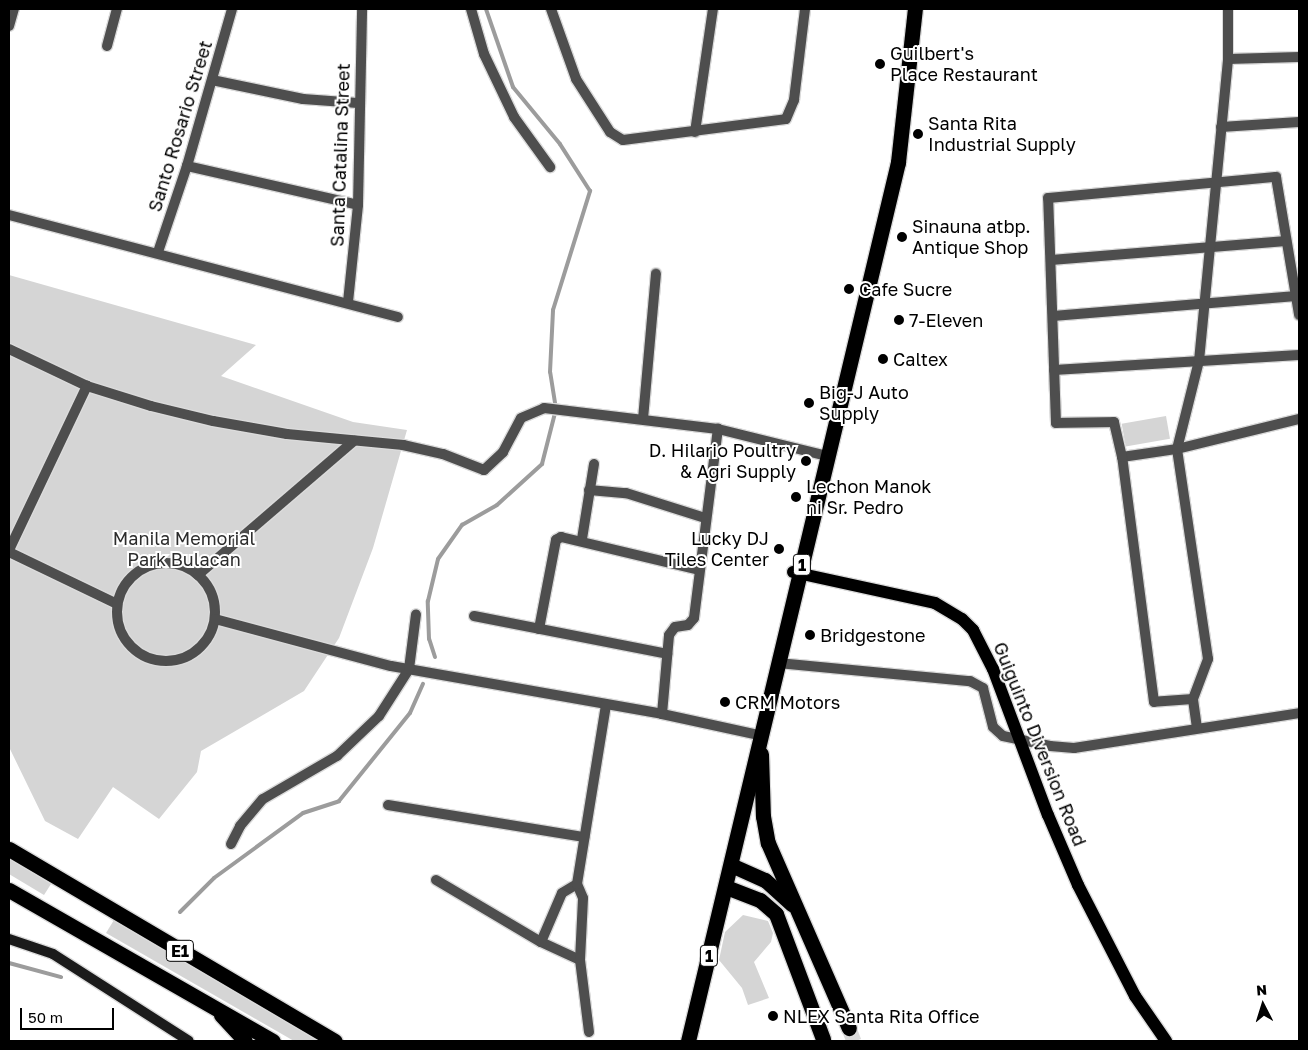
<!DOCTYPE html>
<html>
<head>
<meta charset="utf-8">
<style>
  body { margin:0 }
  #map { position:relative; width:1308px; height:1050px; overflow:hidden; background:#fff; font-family:"Golos Text",sans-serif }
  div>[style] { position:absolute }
  .green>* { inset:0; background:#d5d5d5; transform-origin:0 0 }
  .stream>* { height:4px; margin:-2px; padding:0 2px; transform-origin:2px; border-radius:2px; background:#9c9c9c }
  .highway-tunnel>* { height:15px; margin-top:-7.5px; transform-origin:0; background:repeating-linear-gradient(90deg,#d9d9d9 0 15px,transparent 0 23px) }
  .roads { filter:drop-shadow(1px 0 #dbdbdb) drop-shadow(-1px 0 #dbdbdb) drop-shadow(0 1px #dbdbdb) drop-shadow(0 -1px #dbdbdb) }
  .street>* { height:10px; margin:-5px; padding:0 5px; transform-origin:5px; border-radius:5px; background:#4e4e4e }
  .street>.ring { margin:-5px; padding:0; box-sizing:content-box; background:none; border:10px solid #4e4e4e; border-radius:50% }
  .secondary>* { height:10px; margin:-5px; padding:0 5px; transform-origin:5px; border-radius:5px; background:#1b1b1b }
  .primary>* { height:12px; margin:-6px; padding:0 6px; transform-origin:6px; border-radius:6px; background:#000 }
  .highway>* { height:15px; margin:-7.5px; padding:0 7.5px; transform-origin:7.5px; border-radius:7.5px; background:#000 }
  .dots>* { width:14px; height:14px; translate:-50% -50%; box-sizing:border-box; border:2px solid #fff; border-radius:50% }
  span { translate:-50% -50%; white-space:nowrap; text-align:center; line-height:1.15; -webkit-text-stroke:4px #fff; paint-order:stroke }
  .shield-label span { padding:1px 4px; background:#fff; border:1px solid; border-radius:4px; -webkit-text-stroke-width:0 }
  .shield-label { font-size:16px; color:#000; font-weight:700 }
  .poi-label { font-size:18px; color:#000 }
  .left { translate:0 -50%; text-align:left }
  .right { translate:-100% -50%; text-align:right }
  .street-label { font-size:18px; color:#000 }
  .park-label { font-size:18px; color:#2c2c2c }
  .frame { position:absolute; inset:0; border:10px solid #000; pointer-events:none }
  .north { position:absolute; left:1238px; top:980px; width:50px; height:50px; -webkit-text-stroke:4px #fff; paint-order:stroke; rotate:355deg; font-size:14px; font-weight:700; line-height:20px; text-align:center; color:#000 }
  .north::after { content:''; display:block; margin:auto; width:18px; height:22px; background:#000; clip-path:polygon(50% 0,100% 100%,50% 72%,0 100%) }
  .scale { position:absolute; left:20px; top:1008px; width:94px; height:22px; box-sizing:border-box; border:2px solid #000; border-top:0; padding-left:6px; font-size:15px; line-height:18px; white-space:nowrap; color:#000; -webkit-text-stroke:4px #fff; paint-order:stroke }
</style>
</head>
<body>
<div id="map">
  <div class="green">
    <i style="clip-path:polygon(9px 275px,256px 345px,221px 376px,353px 422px,407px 430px,373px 548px,339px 638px,304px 691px,201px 751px,197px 772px,159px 819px,113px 787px,78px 839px,45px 821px,9px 747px)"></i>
    <i style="left:1166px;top:416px;width:23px;height:45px;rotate:80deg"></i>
    <i style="clip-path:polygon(9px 858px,51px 884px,44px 895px,9px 874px)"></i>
    <i style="clip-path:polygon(743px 915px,768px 921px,773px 933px,771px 942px,754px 962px,769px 998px,748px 1005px,742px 988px,719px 960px,725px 932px)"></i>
    <i style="clip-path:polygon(114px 920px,322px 1041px,294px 1041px,106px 933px)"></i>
  </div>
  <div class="stream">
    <i style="left:435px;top:657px;width:19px;rotate:-108deg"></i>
    <i style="left:429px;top:639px;width:38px;rotate:-92deg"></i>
    <i style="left:428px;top:601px;width:43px;rotate:-76.6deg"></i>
    <i style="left:438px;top:559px;width:42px;rotate:-54.8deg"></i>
    <i style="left:462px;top:525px;width:40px;rotate:-29.7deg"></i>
    <i style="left:497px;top:505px;width:61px;rotate:-42.3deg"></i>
    <i style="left:542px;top:464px;width:57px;rotate:-75.7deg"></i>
    <i style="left:556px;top:409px;width:37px;rotate:-99deg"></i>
    <i style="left:550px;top:372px;width:62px;rotate:-87.2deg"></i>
    <i style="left:553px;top:310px;width:125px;rotate:-72.7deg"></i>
    <i style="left:590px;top:191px;width:56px;rotate:-122.6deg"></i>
    <i style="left:560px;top:144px;width:74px;rotate:-129.5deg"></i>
    <i style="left:513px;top:87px;width:83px;rotate:-109.1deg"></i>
    <i style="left:180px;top:912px;width:48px;rotate:-45deg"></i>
    <i style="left:214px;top:878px;width:110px;rotate:-36.1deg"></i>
    <i style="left:303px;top:813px;width:38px;rotate:-18deg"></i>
    <i style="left:339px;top:801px;width:113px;rotate:-51.1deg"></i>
    <i style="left:410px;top:713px;width:32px;rotate:-66deg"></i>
    <i style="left:9px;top:963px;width:54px;rotate:15.1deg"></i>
  </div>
  <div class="highway-tunnel">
    <i style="left:849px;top:1028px;width:14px;rotate:69deg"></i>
  </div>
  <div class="roads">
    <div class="street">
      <i style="left:471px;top:9px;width:47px;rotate:73.9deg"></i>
      <i style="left:484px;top:54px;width:70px;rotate:64.5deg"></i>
      <i style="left:514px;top:117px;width:62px;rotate:54.2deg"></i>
      <i style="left:551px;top:9px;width:74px;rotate:70.3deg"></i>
      <i style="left:576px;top:79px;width:63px;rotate:57.3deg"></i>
      <i style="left:610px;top:132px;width:15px;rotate:32deg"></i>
      <i style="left:623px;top:140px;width:164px;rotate:-7.3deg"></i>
      <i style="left:786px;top:119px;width:21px;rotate:-67deg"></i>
      <i style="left:794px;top:100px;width:92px;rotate:-83.1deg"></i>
      <i style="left:9px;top:26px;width:18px;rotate:-74deg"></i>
      <i style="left:107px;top:46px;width:38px;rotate:-75deg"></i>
      <i style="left:1228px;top:59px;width:71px;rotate:-1.6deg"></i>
      <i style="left:212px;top:80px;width:93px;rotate:11.8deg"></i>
      <i style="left:303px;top:99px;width:55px;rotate:4.2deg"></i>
      <i style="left:1221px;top:127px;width:78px;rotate:-3.7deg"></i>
      <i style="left:695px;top:132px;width:124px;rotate:-81.7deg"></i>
      <i style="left:187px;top:166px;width:175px;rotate:12.8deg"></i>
      <i style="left:9px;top:215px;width:402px;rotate:14.7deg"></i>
      <i style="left:158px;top:252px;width:91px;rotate:-71.4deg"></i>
      <i style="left:187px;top:166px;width:163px;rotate:-74deg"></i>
      <i style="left:1051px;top:260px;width:236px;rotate:-4.6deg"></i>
      <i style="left:348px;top:302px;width:98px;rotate:-84.1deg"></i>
      <i style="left:358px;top:205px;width:196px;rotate:-88.8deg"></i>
      <i style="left:1053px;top:316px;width:244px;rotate:-4.7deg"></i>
      <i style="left:9px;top:349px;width:86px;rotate:25.4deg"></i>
      <i style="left:87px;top:386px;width:67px;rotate:17.4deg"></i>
      <i style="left:151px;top:406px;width:64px;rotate:13.6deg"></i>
      <i style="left:213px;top:421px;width:75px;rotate:10deg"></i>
      <i style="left:287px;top:434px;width:117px;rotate:5.4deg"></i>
      <i style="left:403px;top:445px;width:41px;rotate:12.7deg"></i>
      <i style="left:443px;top:454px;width:44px;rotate:21.3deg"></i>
      <i style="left:484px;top:470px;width:26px;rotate:-43deg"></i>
      <i style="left:503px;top:452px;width:38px;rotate:-62deg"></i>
      <i style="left:521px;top:418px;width:25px;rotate:-23deg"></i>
      <i style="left:544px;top:408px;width:175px;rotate:6.9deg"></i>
      <i style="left:718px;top:429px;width:112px;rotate:13.9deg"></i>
      <i style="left:1054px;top:370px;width:245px;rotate:-3.5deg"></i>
      <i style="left:643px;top:419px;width:146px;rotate:-84.9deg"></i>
      <i style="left:1122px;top:457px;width:56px;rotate:-8.3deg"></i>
      <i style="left:1177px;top:449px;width:126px;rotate:-13.8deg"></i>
      <i style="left:589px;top:490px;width:37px;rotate:5deg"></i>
      <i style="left:626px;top:493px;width:83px;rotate:17.6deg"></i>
      <i style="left:582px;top:539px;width:76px;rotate:-80.9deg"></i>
      <i style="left:9px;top:550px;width:182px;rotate:-64.6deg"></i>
      <i style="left:9px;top:552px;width:120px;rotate:25.7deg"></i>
      <i class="ring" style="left:117px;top:563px;width:88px;height:88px"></i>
      <i style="left:198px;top:575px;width:206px;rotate:-40.7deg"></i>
      <i style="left:474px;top:616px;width:197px;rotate:11.1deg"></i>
      <i style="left:215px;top:619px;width:182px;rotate:15deg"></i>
      <i style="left:391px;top:666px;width:275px;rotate:10deg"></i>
      <i style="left:662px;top:714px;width:103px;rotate:12.3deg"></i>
      <i style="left:539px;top:629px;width:91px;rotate:-79.2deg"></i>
      <i style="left:556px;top:540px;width:6px;rotate:-31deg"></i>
      <i style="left:561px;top:537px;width:142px;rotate:13.4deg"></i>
      <i style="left:778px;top:663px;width:193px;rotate:5.4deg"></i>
      <i style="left:970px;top:681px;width:15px;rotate:28deg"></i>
      <i style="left:983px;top:688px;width:40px;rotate:75.6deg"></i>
      <i style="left:993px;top:727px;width:13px;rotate:42deg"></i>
      <i style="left:1003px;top:736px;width:48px;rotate:12deg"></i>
      <i style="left:1050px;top:746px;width:24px;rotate:5deg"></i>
      <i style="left:1074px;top:748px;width:228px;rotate:-8.8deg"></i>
      <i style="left:1193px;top:699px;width:39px;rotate:176deg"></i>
      <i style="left:1154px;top:702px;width:247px;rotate:-97.4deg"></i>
      <i style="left:1122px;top:457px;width:36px;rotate:-103deg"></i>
      <i style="left:1114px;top:422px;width:58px;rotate:179deg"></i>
      <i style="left:1056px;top:423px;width:225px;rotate:-92deg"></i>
      <i style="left:1048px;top:198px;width:229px;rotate:-5.3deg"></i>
      <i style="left:1276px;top:177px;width:140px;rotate:80.5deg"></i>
      <i style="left:662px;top:714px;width:79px;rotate:-84.9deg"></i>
      <i style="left:669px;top:635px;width:10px;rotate:-53deg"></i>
      <i style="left:675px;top:627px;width:13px;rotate:-9deg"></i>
      <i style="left:688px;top:625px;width:9px;rotate:-49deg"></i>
      <i style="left:694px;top:618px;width:191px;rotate:-82.8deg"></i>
      <i style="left:1197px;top:728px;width:29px;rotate:-98deg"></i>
      <i style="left:1193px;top:699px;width:43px;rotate:-69.4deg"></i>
      <i style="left:1208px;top:659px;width:212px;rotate:-98.4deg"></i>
      <i style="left:1177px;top:449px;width:91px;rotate:-76deg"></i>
      <i style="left:1199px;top:361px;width:303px;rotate:-84.5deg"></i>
      <i style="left:1228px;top:59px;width:50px;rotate:-90deg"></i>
      <i style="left:388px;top:805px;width:199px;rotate:9.3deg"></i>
      <i style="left:231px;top:844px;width:20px;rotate:-63deg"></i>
      <i style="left:240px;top:826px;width:35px;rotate:-50deg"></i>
      <i style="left:263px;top:799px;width:86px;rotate:-30.2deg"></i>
      <i style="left:337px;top:756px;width:58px;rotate:-43.6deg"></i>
      <i style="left:379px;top:716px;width:56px;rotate:-57.4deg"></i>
      <i style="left:409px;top:669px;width:55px;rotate:-82.7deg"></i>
      <i style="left:436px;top:880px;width:122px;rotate:30.6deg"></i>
      <i style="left:541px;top:942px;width:43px;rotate:24.8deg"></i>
      <i style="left:541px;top:942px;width:53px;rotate:-66.8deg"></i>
      <i style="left:562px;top:893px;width:17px;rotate:-31deg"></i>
      <i style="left:589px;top:1032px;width:73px;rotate:-97.1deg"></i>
      <i style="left:580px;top:960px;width:62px;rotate:-87.2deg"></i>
      <i style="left:583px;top:898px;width:15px;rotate:-113deg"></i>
      <i style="left:577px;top:884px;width:182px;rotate:-80.8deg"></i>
    </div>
    <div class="secondary">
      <i style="left:9px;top:939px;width:46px;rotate:18.8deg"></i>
      <i style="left:53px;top:954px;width:161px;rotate:32.6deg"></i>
    </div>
    <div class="primary">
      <i style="left:793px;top:572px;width:145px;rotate:12.3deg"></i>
      <i style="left:935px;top:603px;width:31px;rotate:31deg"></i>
      <i style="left:962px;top:619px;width:16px;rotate:45deg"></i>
      <i style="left:973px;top:630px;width:44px;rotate:62.9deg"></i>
      <i style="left:993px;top:669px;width:156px;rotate:69.4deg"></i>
      <i style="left:1048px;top:815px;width:76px;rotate:66.8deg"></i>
      <i style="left:1078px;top:885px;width:125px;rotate:62.8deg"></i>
      <i style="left:1135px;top:996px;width:55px;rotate:55.4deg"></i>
    </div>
    <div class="highway">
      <i style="left:761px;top:754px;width:62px;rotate:88.2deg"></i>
      <i style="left:763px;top:816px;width:27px;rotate:80deg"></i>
      <i style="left:768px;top:843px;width:202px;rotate:66.4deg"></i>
      <i style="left:9px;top:849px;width:378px;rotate:30.5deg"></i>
      <i style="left:731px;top:865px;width:37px;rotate:24deg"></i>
      <i style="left:765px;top:880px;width:36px;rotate:42deg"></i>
      <i style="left:726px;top:887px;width:36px;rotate:21deg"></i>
      <i style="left:760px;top:900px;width:21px;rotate:41deg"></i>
      <i style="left:776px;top:914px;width:134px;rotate:69.4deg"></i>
      <i style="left:9px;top:890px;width:304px;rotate:29.8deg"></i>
      <i style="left:221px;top:1015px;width:35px;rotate:47deg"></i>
      <i style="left:688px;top:1041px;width:904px;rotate:-76.56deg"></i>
      <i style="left:898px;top:162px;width:154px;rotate:-83.7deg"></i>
    </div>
  </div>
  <div class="dots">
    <i style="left:880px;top:64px;background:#000"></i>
    <i style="left:918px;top:134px;background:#000"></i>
    <i style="left:902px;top:237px;background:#000"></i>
    <i style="left:849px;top:289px;background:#000"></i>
    <i style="left:899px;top:320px;background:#000"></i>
    <i style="left:883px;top:359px;background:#000"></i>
    <i style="left:809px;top:403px;background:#000"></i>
    <i style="left:806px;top:461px;background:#000"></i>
    <i style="left:796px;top:497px;background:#000"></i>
    <i style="left:779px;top:549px;background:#000"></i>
    <i style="left:810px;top:635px;background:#000"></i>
    <i style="left:725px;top:702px;background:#000"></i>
    <i style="left:773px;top:1016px;background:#000"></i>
  </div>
  <div class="shield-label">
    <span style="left:802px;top:565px">1</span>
    <span style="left:180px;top:951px">E1</span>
    <span style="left:709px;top:956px">1</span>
  </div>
  <div class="poi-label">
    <span class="left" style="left:890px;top:64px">Guilbert's<br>Place Restaurant</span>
    <span class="left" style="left:928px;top:134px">Santa Rita<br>Industrial Supply</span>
    <span class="left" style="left:912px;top:237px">Sinauna atbp.<br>Antique Shop</span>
    <span class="left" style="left:859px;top:289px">Cafe Sucre</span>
    <span class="left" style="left:909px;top:320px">7-Eleven</span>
    <span class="left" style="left:893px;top:359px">Caltex</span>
    <span class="left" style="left:819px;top:403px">Big-J Auto<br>Supply</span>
    <span class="right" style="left:796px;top:461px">D. Hilario Poultry<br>&amp; Agri Supply</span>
    <span class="left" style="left:806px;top:497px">Lechon Manok<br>ni Sr. Pedro</span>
    <span class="right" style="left:769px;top:549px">Lucky DJ<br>Tiles Center</span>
    <span class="left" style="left:820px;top:635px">Bridgestone</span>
    <span class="left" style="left:735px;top:702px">CRM Motors</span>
    <span class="left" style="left:783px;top:1016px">NLEX Santa Rita Office</span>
  </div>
  <div class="street-label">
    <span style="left:180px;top:126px;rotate:-73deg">Santo Rosario Street</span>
    <span style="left:340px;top:155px;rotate:-88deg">Santa Catalina Street</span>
    <span style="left:1040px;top:744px;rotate:68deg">Guiguinto Diversion Road</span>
  </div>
  <div class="park-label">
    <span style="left:184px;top:549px">Manila Memorial<br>Park Bulacan</span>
  </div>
  <div class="frame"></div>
  <div class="north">N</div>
  <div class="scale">50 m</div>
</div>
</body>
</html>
